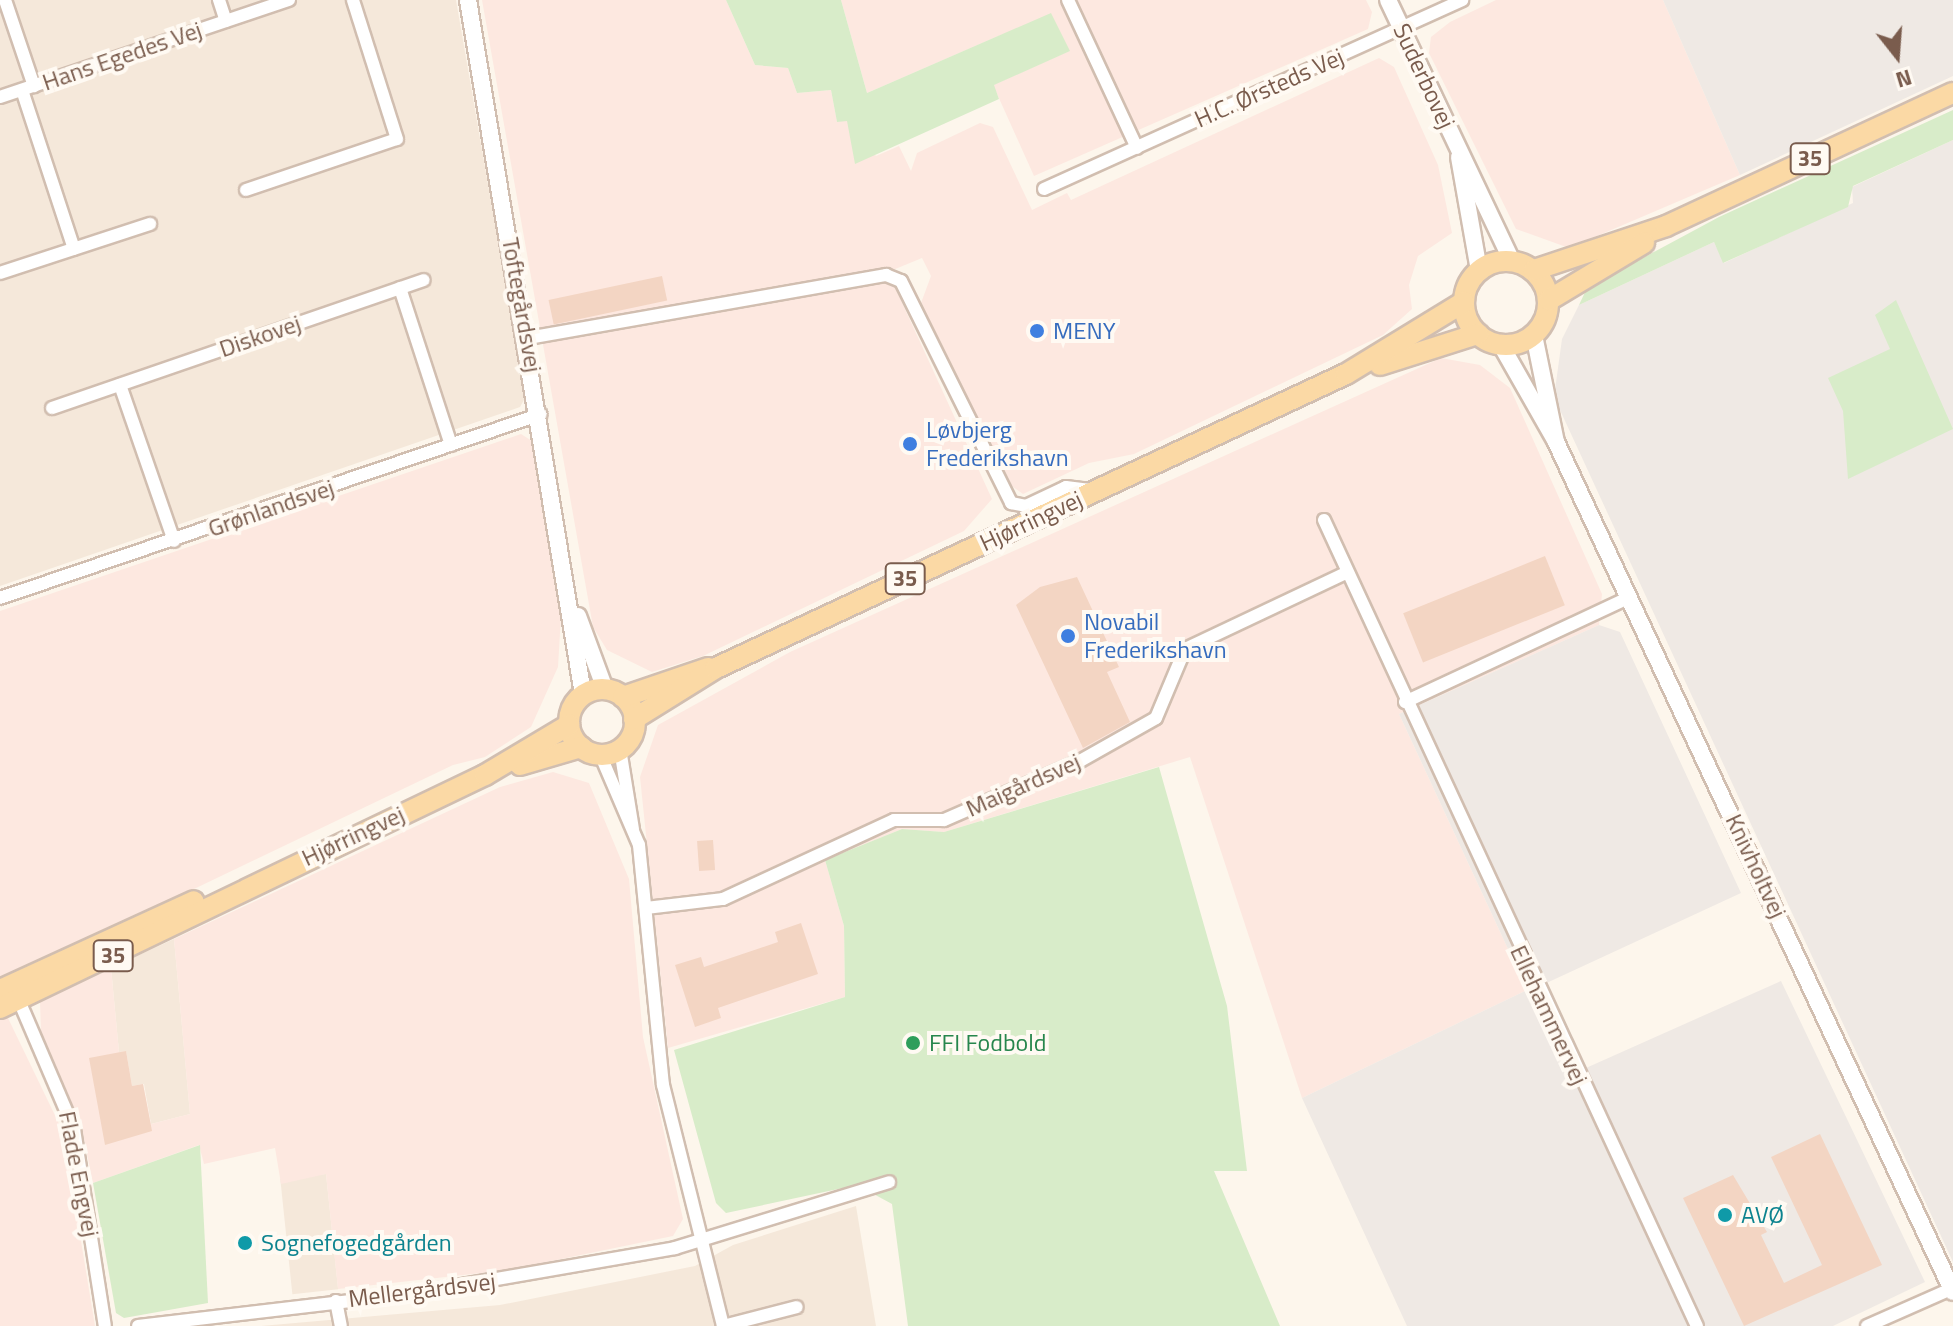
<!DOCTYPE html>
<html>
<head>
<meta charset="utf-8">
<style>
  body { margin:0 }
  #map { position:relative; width:1953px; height:1326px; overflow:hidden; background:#fdf6ec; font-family:"Titillium Web",sans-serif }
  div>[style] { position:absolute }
  .residential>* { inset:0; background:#f5e8da; transform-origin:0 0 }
  .commercial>* { inset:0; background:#fde8e0 }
  .industrial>* { inset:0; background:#efe9e4 }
  .green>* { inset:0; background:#d8ecc9 }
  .building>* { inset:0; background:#f3d5c3; transform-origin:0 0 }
  .roads { filter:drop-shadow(2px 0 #d1beb0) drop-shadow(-2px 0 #d1beb0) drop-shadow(0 2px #d1beb0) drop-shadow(0 -2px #d1beb0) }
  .minor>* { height:12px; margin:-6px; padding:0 6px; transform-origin:6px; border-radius:6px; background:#fff }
  .tertiary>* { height:16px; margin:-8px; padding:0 8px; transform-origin:8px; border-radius:8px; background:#fff }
  .primary>* { height:20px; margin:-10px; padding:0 10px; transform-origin:10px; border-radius:10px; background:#fbd9a5 }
  .primary>.ring { margin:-10px; padding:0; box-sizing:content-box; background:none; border:20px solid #fbd9a5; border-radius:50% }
  .dots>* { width:22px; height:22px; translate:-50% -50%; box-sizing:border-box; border:4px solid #fffaf3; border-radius:50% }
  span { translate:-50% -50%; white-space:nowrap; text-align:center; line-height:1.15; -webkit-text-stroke:8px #fffaf3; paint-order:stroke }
  .shield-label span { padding:2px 6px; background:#fffaf3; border:2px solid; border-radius:6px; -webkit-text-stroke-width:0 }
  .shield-label { font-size:22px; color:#7a5c4d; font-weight:700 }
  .street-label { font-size:24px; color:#7a5c4d }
  .shop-label { font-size:24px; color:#366cbe }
  .left { translate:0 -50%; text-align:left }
  .leisure-label { font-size:24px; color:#27864d }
  .culture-label { font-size:24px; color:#0d838f }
  .north { position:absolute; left:1857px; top:16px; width:80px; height:80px; -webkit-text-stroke:6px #fffaf3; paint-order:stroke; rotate:163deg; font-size:22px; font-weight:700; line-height:32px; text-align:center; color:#7a5c4d }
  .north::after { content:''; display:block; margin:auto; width:28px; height:36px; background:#7a5c4d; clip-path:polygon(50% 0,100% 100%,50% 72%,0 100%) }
</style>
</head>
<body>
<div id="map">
  <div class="residential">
    <i style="clip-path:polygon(0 0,456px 0,525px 398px,520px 407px,0 586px)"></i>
    <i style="clip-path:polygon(174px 939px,190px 1114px,151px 1124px,144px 1084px,132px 1086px,126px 1052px,119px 1052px,111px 968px)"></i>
    <i style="left:326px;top:1174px;width:116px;height:46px;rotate:84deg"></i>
    <i style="clip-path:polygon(856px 1206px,876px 1326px,261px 1326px,500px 1305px,695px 1266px,733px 1245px)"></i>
  </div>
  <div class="commercial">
    <i style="clip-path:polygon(482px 0,726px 0,755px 65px,788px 68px,797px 93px,831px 90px,837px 122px,847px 120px,876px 156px,899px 146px,911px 171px,917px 153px,980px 123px,993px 127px,1032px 210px,1067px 193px,1071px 200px,1379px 58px,1394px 67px,1438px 165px,1452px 233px,1418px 256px,1409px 285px,1412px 309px,1383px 335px,1134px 454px,1089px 463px,1023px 494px,1005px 481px,921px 303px,931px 276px,922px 258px,888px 272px,992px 499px,964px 531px,703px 656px,652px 672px,607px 650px,593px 627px)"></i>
    <i style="clip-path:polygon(841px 0,1366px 0,1372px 12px,1368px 29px,1034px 176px,993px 85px,1069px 51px,1003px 34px,867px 93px)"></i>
    <i style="clip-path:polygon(1496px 0,1663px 0,1740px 175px,1569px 248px,1516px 229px,1429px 53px,1431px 37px,1450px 22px)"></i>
    <i style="clip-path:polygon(1441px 358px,1480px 365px,1510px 388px,1602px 594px,1599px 625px,1399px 714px,1527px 990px,1302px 1098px,1190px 757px,944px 832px,902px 829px,825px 860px,844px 926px,845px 997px,668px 1048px,640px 777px,658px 725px,790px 652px)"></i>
    <i style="clip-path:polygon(521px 434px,532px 441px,561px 616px,558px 667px,531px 727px,485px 757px,453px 765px,0 982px,0 611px)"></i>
    <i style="clip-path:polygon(553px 772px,589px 783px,629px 879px,643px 1037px,683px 1219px,673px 1236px,508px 1270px,338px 1289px,326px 1174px,281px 1184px,275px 1148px,204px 1164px,199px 1145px,93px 1183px,82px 1130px,41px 1032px,40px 1002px,111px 968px,119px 1052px,126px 1051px,132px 1086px,143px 1084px,151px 1124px,190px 1114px,174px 939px,500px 787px)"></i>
    <i style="clip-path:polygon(7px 1016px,63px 1132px,95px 1326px,0 1326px,0 1019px)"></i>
  </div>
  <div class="industrial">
    <i style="clip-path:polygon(1663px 0,1953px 0,1953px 76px,1740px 175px)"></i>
    <i style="clip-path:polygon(1953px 140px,1953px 1262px,1554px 397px,1562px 339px,1579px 305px,1714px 242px,1724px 263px,1853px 203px,1852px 187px)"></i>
    <i style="clip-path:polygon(1599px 625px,1620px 632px,1741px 893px,1527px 992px,1568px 1076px,1781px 981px,1925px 1282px,1833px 1326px,1407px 1326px,1302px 1098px,1527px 990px,1399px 714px)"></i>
  </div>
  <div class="green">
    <i style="clip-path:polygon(726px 0,841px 0,867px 93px,1051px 13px,1070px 51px,994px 85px,999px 99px,855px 164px,847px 121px,837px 122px,831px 90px,797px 93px,788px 68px,755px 65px)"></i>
    <i style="clip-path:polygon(1953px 110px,1953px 140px,1853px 186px,1848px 207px,1723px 263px,1714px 242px,1579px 305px,1587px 288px,1719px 217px)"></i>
    <i style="clip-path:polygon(1896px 300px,1953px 429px,1848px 479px,1843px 411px,1828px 378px,1890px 349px,1875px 315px)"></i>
    <i style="clip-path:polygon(1159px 767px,1227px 1006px,1247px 1171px,1214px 1171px,1280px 1326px,908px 1326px,892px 1204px,857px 1185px,726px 1213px,716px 1203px,674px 1050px,845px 997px,844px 926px,825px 860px,902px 829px,944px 832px)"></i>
    <i style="clip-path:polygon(200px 1145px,208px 1303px,124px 1318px,116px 1313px,93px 1183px)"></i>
  </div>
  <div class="building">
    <i style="left:662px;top:276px;width:25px;height:116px;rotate:78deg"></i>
    <i style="left:1545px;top:556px;width:53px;height:153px;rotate:68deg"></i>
    <i style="clip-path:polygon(1077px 577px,1119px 667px,1107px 672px,1130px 722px,1083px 748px,1016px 605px,1040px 587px)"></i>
    <i style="left:713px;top:840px;width:30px;height:16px;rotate:86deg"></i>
    <i style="clip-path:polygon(801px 923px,818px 974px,718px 1008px,721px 1018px,695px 1027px,675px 965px,701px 957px,704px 967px,778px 942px,775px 932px)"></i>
    <i style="clip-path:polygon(126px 1051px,132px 1086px,143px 1084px,152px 1131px,105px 1145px,89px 1058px)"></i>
    <i style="clip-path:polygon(1820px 1134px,1882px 1265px,1744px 1326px,1683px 1198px,1733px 1175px,1767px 1232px,1761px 1235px,1784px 1283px,1822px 1265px,1771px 1157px)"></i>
  </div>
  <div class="roads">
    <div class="minor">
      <i style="left:5px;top:0;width:91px;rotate:71.4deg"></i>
      <i style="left:219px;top:0;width:22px;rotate:72deg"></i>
      <i style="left:1068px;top:0;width:163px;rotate:65deg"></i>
      <i style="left:22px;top:90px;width:167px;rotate:71.9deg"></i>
      <i style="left:0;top:97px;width:305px;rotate:-18.6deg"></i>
      <i style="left:1044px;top:189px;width:459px;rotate:-24.3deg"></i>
      <i style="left:246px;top:190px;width:159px;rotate:-18.7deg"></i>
      <i style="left:397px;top:139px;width:146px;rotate:-107.6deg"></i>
      <i style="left:0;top:273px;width:158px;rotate:-18.1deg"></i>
      <i style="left:400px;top:288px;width:165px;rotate:72deg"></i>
      <i style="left:528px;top:338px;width:364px;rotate:-10deg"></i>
      <i style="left:886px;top:275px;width:16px;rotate:22deg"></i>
      <i style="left:901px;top:281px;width:248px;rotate:63.6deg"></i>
      <i style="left:1011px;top:503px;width:15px;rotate:11deg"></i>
      <i style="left:1026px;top:506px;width:44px;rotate:-25.4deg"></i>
      <i style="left:1066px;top:487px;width:24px;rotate:7deg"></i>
      <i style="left:120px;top:385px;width:165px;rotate:70.9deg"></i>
      <i style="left:52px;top:408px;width:393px;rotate:-19deg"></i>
      <i style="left:1324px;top:520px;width:888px;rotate:65.17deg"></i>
      <i style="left:0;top:598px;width:571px;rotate:-18.78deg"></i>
      <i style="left:1405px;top:702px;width:246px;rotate:-25deg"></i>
      <i style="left:620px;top:749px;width:81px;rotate:80.8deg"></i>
      <i style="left:600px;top:754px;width:99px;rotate:66.8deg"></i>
      <i style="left:639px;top:845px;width:241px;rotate:84.3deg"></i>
      <i style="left:663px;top:1085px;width:248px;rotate:76deg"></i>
      <i style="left:723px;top:1326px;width:76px;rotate:-14.4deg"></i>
      <i style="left:646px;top:908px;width:78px;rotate:-6.7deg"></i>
      <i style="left:723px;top:899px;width:188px;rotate:-24.8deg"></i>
      <i style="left:894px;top:820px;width:50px"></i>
      <i style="left:944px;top:820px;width:148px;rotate:-23.5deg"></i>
      <i style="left:1080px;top:761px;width:87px;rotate:-29.5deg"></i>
      <i style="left:1156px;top:718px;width:75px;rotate:-67.2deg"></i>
      <i style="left:1185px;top:649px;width:178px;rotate:-25.3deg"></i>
      <i style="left:17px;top:996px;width:145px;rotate:66.8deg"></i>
      <i style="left:74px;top:1129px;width:199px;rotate:81.1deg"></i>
      <i style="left:336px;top:1301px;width:25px;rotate:79deg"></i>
      <i style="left:138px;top:1326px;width:274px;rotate:-6.7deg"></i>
      <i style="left:410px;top:1294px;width:269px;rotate:-9.8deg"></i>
      <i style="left:675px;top:1248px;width:224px;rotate:-17.1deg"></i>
      <i style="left:1867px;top:1326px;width:92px;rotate:-23.8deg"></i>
    </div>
    <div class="tertiary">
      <i style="left:468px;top:0;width:703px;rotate:80.59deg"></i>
      <i style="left:1388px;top:0;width:289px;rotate:64.6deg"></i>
      <i style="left:1459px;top:157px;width:115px;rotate:80deg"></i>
      <i style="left:1534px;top:335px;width:109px;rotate:78.4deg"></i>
      <i style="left:1501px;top:345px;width:112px;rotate:60.4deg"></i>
      <i style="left:1556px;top:442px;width:938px;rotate:64.96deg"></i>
      <i style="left:578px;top:616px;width:78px;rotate:69.7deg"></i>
    </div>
    <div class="primary">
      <i class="ring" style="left:1464px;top:261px;width:64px;height:64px"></i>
      <i style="left:1534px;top:270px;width:139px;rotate:-18.4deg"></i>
      <i style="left:1666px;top:226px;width:316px;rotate:-24.9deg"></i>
      <i style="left:1549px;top:300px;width:111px;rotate:-31deg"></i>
      <i style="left:1380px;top:365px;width:103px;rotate:-17.6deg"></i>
      <i class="ring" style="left:569px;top:689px;width:46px;height:46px"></i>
      <i style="left:623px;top:697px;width:90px;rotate:-18.8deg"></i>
      <i style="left:634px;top:719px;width:97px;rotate:-31.9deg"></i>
      <i style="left:716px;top:668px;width:695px;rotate:-25.02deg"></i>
      <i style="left:1346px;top:374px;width:138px;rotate:-31.4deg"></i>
      <i style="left:520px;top:765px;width:64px;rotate:-16.4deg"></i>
      <i style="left:0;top:990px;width:213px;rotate:-24.6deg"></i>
      <i style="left:0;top:1008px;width:538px;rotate:-25.66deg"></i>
      <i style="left:485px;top:775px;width:98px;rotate:-30.8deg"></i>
    </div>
  </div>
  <div class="dots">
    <i style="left:1037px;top:331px;background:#3f7fe0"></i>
    <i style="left:910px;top:444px;background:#3f7fe0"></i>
    <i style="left:1068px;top:636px;background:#3f7fe0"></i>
    <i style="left:913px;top:1043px;background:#2e9e5b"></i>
    <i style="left:1725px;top:1215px;background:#0f9aa8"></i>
    <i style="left:245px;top:1243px;background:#0f9aa8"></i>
  </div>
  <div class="shield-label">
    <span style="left:1810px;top:159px">35</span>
    <span style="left:905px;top:579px">35</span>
    <span style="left:113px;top:956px">35</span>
  </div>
  <div class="street-label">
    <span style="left:122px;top:56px;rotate:-19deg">Hans Egedes Vej</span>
    <span style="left:1424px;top:76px;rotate:65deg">Suderbovej</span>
    <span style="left:1269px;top:88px;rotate:-24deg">H.C. Ørsteds Vej</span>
    <span style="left:522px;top:305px;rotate:80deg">Toftegårdsvej</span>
    <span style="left:260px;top:336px;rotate:-19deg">Diskovej</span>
    <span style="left:271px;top:508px;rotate:-19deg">Grønlandsvej</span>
    <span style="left:1031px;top:521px;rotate:-25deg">Hjørringvej</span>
    <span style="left:1023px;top:785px;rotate:-24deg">Maigårdsvej</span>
    <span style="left:353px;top:836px;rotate:-25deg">Hjørringvej</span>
    <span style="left:1756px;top:866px;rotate:65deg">Knivholtvej</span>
    <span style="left:1549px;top:1015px;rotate:65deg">Ellehammervej</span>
    <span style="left:79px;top:1174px;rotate:79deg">Flade Engvej</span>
    <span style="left:422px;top:1290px;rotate:-7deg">Mellergårdsvej</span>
  </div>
  <div class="shop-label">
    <span class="left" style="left:1053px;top:331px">MENY</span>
    <span class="left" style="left:926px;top:444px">Løvbjerg<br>Frederikshavn</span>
    <span class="left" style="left:1084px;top:636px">Novabil<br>Frederikshavn</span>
  </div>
  <div class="leisure-label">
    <span class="left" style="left:929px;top:1043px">FFI Fodbold</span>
  </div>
  <div class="culture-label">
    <span class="left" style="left:1741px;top:1215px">AVØ</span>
    <span class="left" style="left:261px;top:1243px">Sognefogedgården</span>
  </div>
  <div class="north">N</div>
</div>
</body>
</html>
